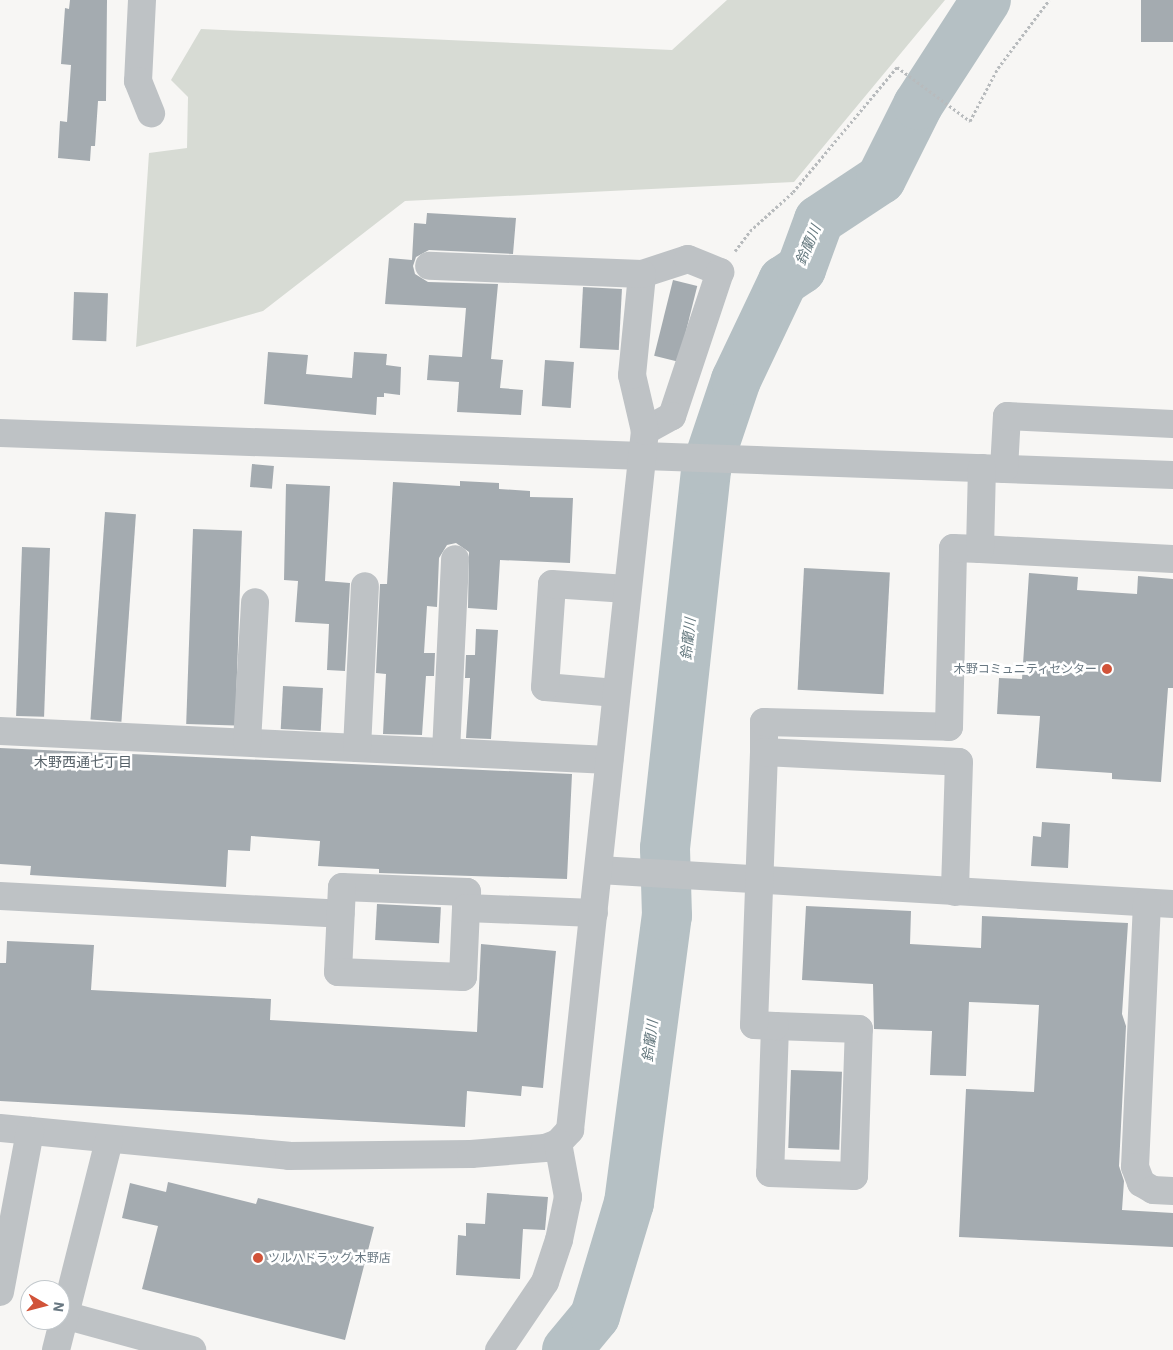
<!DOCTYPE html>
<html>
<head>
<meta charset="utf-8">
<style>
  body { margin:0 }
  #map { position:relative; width:1173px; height:1350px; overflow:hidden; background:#f7f6f4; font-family:"IBM Plex Sans","Noto Sans JP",sans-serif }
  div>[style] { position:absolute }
  .green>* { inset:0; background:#d7dbd4 }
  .river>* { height:50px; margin:-25px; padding:0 25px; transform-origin:25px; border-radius:25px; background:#b5c0c4 }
  .building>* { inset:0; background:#a4abb0; transform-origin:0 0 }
  .path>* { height:3px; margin-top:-1.5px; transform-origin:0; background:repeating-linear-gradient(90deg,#b8bbbd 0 2.5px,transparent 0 5px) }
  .minor>* { height:28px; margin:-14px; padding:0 14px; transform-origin:14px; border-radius:14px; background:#bec2c5 }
  .dots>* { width:14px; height:14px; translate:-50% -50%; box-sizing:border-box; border:2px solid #fff; border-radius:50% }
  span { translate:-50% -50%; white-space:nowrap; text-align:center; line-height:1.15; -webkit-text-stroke:5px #fff; paint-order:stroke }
  .poi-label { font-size:12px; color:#697882 }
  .right { translate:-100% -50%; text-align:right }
  .left { translate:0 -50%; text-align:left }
  .water-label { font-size:14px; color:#64787e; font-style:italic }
  .neighbourhood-label { font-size:14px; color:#566168 }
  .north { position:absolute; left:20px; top:1280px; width:50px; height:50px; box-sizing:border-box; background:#fff; border:1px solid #c3c9cd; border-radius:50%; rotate:98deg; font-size:14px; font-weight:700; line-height:20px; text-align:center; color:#697882 }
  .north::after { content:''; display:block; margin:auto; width:18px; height:22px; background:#d15339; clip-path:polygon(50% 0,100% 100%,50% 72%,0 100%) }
</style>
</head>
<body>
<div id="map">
  <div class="green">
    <i style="clip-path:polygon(727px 0,945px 0,794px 182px,405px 201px,263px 311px,136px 347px,149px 153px,187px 148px,188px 97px,171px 80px,201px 29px,672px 50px)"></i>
  </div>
  <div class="river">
    <i style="left:567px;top:1350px;width:44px;rotate:-50.5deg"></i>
    <i style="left:595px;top:1316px;width:118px;rotate:-73.3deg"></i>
    <i style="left:629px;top:1203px;width:290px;rotate:-82.5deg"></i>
    <i style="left:667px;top:916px;width:68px;rotate:-91.7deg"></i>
    <i style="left:665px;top:848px;width:381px;rotate:-83.8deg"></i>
    <i style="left:706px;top:469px;width:94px;rotate:-71.4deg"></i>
    <i style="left:736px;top:380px;width:110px;rotate:-64.6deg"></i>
    <i style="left:783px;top:281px;width:22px;rotate:-34deg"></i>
    <i style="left:801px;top:269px;width:52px;rotate:-69.8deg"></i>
    <i style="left:819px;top:220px;width:74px;rotate:-33.5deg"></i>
    <i style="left:881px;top:179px;width:83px;rotate:-63.4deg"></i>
    <i style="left:918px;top:105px;width:125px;rotate:-57.1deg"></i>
  </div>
  <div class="building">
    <i style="clip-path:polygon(70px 0,107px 0,106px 101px,98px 101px,95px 146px,91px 146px,90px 161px,58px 158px,60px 121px,67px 122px,71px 65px,61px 64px,65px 8px,69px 9px)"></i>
    <i style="left:1141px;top:0;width:32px;height:42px"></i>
    <i style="clip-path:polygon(427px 213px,516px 218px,513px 254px,429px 250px,416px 257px,413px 266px,415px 274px,428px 282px,498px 284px,491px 359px,503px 360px,500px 388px,523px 390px,521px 415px,457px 412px,459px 382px,427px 380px,429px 355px,462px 357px,466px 308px,385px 304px,389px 258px,412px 260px,414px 223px,426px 224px)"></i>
    <i style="left:673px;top:280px;width:25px;height:78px;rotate:14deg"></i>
    <i style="left:583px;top:287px;width:39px;height:61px;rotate:3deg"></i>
    <i style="left:74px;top:292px;width:34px;height:48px;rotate:2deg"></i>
    <i style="clip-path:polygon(268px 352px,308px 355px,306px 374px,352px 378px,354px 352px,387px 354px,386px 365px,401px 367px,400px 395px,384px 393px,384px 397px,377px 397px,376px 415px,264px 404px)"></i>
    <i style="left:545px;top:360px;width:29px;height:46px;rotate:4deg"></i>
    <i style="left:252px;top:464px;width:22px;height:23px;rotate:5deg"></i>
    <i style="clip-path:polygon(460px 481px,499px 483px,499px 489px,530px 491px,530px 497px,573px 498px,570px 563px,500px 560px,497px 610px,468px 608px,469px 552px,456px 543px,447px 545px,439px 558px,437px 607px,427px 606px,424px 653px,435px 653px,434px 676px,426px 676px,422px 735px,383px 734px,386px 674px,376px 673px,380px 584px,387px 584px,393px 482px,460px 486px)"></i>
    <i style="clip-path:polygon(286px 484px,330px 486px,325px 581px,350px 583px,345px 671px,327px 670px,329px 624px,295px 622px,298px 581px,284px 580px)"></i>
    <i style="left:105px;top:512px;width:31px;height:208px;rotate:4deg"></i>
    <i style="left:193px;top:529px;width:49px;height:195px;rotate:2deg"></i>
    <i style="left:22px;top:547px;width:28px;height:169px;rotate:2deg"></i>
    <i style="left:804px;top:568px;width:86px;height:122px;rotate:3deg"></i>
    <i style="clip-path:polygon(1029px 573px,1078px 577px,1077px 590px,1137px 594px,1138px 576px,1173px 579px,1173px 688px,1168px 688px,1161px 782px,1112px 779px,1112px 773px,1036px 768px,1040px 716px,997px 714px,999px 678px,1022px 679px)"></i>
    <i style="clip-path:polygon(476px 629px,498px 630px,491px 739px,466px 738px,470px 678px,465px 678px,466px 655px,475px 655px)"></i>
    <i style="left:283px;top:686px;width:40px;height:43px;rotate:3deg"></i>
    <i style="clip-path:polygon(0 748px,572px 774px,567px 879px,379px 873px,379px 869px,318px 866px,320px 841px,251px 836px,250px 851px,228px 850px,226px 887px,30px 875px,31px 866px,0 864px)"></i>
    <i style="clip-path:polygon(1042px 822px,1070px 824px,1068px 868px,1031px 866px,1033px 836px,1041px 837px)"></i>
    <i style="left:377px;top:904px;width:64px;height:36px;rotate:3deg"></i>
    <i style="clip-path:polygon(806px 906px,911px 911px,910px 944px,981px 948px,982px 916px,1128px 923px,1122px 1014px,1126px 1026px,1119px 1166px,1124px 1181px,1122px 1210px,1173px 1213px,1173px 1247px,959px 1237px,966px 1089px,1034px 1092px,1039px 1005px,969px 1002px,966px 1076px,930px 1075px,932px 1031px,874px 1029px,873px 984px,802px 980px)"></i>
    <i style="clip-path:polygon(7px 941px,94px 945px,91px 990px,271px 999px,270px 1020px,477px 1032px,481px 944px,556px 951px,543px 1088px,522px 1086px,521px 1096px,467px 1091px,465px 1127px,0 1101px,0 963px,6px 963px)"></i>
    <i style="left:791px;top:1070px;width:51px;height:78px;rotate:2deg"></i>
    <i style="clip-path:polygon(168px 1182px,256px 1204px,258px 1198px,374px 1227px,345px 1340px,142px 1289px,158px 1226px,122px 1218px,130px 1183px,166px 1192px)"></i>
    <i style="clip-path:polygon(487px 1193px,548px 1197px,545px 1230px,523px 1229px,520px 1279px,456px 1275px,458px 1235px,466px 1236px,466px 1223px,485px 1224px)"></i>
  </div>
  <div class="path">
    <i style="left:735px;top:251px;width:25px;rotate:-53deg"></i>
    <i style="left:750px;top:231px;width:58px;rotate:-42.2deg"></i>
    <i style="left:793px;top:192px;width:163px;rotate:-50.2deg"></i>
    <i style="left:897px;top:67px;width:91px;rotate:36.5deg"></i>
    <i style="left:970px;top:121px;width:60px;rotate:-62.2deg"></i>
    <i style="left:998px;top:68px;width:85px;rotate:-53.1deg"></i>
  </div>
  <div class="minor">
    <i style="left:142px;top:0;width:81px;rotate:92.8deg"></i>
    <i style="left:138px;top:81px;width:35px;rotate:68deg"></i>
    <i style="left:642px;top:274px;width:48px;rotate:-18.1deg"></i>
    <i style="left:688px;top:259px;width:35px;rotate:22deg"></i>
    <i style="left:720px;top:272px;width:152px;rotate:108.4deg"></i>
    <i style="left:672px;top:416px;width:31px;rotate:151deg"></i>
    <i style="left:0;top:433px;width:1174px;rotate:2.05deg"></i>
    <i style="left:1004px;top:469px;width:53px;rotate:-86.8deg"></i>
    <i style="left:1007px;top:416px;width:166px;rotate:2.8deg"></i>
    <i style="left:980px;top:549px;width:193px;rotate:3deg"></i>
    <i style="left:616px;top:693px;width:71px;rotate:-175.2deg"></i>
    <i style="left:545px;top:687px;width:103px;rotate:-86.1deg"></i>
    <i style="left:552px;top:584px;width:75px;rotate:3.8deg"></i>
    <i style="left:0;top:731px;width:610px;rotate:2.73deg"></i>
    <i style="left:247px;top:742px;width:140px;rotate:-86.7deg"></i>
    <i style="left:357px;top:748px;width:162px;rotate:-87.2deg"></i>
    <i style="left:446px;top:752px;width:193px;rotate:-87.3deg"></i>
    <i style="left:764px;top:752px;width:30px;rotate:-90deg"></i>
    <i style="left:764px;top:722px;width:185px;rotate:1.5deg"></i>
    <i style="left:949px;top:727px;width:179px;rotate:-88.7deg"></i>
    <i style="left:953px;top:548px;width:27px;rotate:2deg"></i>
    <i style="left:980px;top:549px;width:81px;rotate:-88.6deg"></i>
    <i style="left:599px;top:870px;width:575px;rotate:3.39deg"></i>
    <i style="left:0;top:896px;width:341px;rotate:3deg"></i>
    <i style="left:1147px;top:903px;width:264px;rotate:92.6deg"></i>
    <i style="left:1135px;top:1167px;width:17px;rotate:69deg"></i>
    <i style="left:1141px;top:1183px;width:14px;rotate:30deg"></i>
    <i style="left:1153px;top:1190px;width:20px;rotate:3deg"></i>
    <i style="left:466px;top:908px;width:16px;rotate:-86deg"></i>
    <i style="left:467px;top:892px;width:125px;rotate:-177.7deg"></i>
    <i style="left:342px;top:887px;width:85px;rotate:92.7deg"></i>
    <i style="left:338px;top:972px;width:125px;rotate:2.3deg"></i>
    <i style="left:463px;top:977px;width:69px;rotate:-87.5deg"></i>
    <i style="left:466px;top:908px;width:128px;rotate:2.2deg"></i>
    <i style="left:775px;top:1026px;width:147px;rotate:91.9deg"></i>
    <i style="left:770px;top:1173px;width:84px;rotate:2deg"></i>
    <i style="left:854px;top:1176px;width:147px;rotate:-88.1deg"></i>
    <i style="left:859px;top:1029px;width:84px;rotate:-178deg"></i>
    <i style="left:775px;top:1026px;width:21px;rotate:-177deg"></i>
    <i style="left:754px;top:1025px;width:273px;rotate:-87.9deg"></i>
    <i style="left:764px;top:752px;width:195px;rotate:2.9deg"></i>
    <i style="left:959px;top:762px;width:130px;rotate:91.8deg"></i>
    <i style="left:0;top:1128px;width:290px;rotate:5.5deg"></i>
    <i style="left:289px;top:1156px;width:182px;rotate:-0.6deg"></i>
    <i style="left:471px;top:1154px;width:74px;rotate:-4.6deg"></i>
    <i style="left:545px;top:1148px;width:14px;rotate:-21deg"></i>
    <i style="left:558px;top:1143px;width:18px;rotate:-47deg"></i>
    <i style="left:570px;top:1130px;width:703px;rotate:-83.88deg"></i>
    <i style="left:645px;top:431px;width:57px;rotate:-103.1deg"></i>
    <i style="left:632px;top:375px;width:101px;rotate:-84.3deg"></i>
    <i style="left:642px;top:274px;width:213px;rotate:-177.8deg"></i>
    <i style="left:0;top:1292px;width:164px;rotate:-79.4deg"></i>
    <i style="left:64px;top:1315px;width:133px;rotate:15.3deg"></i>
    <i style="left:56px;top:1350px;width:217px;rotate:-75.8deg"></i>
    <i style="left:499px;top:1350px;width:82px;rotate:-55.9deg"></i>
    <i style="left:545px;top:1282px;width:44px;rotate:-71.6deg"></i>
    <i style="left:559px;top:1240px;width:44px;rotate:-78.2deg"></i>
    <i style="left:568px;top:1197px;width:55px;rotate:-100.5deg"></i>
  </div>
  <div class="dots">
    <i style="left:1107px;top:669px;background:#d15339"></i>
    <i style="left:258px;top:1258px;background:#d15339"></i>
  </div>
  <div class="poi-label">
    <span class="right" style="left:1097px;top:669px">木野コミュニティセンター</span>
    <span class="left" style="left:268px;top:1258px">ツルハドラッグ 木野店</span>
  </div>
  <div class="water-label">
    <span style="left:808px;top:245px;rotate:-67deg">鈴蘭川</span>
    <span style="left:688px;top:639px;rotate:-84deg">鈴蘭川</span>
    <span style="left:650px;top:1041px;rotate:-83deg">鈴蘭川</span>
  </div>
  <div class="neighbourhood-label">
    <span style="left:83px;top:762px">木野西通七丁目</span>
  </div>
  <div class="north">N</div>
</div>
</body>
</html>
